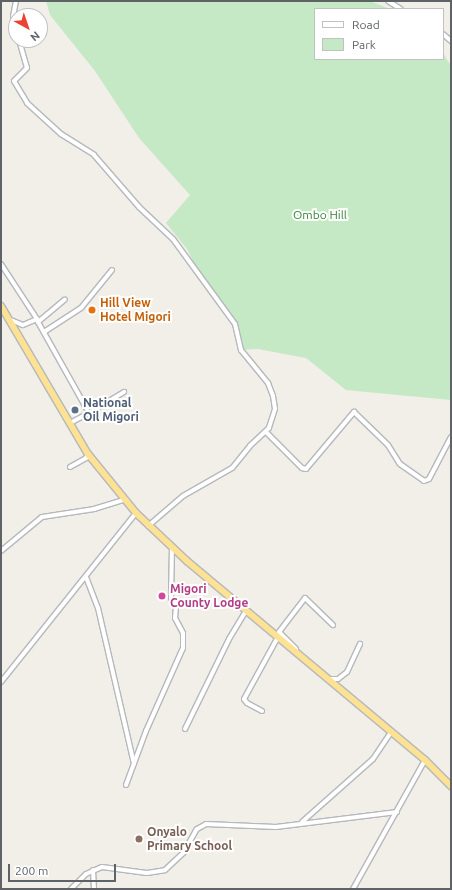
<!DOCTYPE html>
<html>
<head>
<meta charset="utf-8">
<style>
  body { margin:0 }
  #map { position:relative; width:452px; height:890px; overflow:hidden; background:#f1efe8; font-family:Ubuntu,sans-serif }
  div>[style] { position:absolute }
  .green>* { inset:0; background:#c5e8c5 }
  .roads { filter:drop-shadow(1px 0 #b5b8bc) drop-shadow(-1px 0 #b5b8bc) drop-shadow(0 1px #b5b8bc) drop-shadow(0 -1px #b5b8bc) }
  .minor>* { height:4px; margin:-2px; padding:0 2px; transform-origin:2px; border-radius:2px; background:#fff }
  .highway>* { height:6px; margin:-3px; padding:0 3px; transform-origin:3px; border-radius:3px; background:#fde293 }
  .dots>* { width:11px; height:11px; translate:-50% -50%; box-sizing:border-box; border:2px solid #fff; border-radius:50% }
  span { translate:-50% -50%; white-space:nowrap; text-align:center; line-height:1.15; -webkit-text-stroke:4px #fff; paint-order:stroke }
  .park-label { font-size:12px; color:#348238 }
  .food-label { font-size:12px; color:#c56008; font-weight:700 }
  .left { translate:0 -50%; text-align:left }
  .service-label { font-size:12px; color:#4e5e75; font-weight:700 }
  .hotel-label { font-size:12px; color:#b23c85; font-weight:700 }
  .education-label { font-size:12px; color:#785e54; font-weight:700 }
  .frame { position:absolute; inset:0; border:2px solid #5f6368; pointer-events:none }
  .legend { position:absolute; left:314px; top:8px; width:130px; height:52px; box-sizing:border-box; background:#fff; border:1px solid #bfc1c3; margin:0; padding:5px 7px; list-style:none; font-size:12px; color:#5f6368 }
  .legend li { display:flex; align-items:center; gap:8px; height:20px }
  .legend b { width:20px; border:1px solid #bfc1c3 }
  .north { position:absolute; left:8px; top:8px; width:40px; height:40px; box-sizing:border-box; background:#fff; border:1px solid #bfc1c3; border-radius:50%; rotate:140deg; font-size:11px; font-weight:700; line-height:16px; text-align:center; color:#5f6368 }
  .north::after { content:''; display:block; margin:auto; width:14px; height:18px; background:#ea4335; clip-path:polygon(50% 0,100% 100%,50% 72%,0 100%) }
  .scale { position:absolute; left:8px; top:864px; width:108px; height:18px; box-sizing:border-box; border:2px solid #5f6368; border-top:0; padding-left:5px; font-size:12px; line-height:14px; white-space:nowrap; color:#5f6368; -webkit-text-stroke:3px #fff; paint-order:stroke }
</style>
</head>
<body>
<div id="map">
  <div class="green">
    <i style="clip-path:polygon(46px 1px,370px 1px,390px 9px,315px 9px,315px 59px,443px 59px,443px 53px,451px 66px,451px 400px,346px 390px,306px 358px,258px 349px,241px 350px,238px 333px,197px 269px,187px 249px,166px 223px,190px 195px,139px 138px,95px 71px,50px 15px)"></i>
  </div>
  <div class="roads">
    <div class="minor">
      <i style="left:16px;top:1px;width:16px;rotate:101deg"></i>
      <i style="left:13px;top:17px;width:14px;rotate:78deg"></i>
      <i style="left:388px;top:1px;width:15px;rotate:32deg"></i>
      <i style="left:443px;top:34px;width:11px;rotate:41deg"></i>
      <i style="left:19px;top:40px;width:29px;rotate:74deg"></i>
      <i style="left:27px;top:68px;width:18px;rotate:135deg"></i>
      <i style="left:14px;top:81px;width:26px;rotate:59deg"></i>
      <i style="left:27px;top:103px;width:46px;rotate:42.4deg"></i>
      <i style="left:61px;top:134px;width:39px;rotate:32deg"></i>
      <i style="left:94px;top:155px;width:69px;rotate:49.1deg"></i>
      <i style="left:139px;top:207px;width:47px;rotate:43.3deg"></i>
      <i style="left:173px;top:239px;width:105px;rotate:53.9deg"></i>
      <i style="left:235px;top:324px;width:27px;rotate:77deg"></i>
      <i style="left:241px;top:350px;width:43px;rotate:50.7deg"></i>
      <i style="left:268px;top:383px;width:14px;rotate:69deg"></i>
      <i style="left:273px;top:396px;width:13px;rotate:81deg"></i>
      <i style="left:275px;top:409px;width:20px;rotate:108deg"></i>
      <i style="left:269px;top:428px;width:26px;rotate:137deg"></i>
      <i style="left:250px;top:446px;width:28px;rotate:129deg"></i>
      <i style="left:232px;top:468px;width:56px;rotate:150.3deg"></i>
      <i style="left:183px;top:496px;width:46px;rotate:139.4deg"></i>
      <i style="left:1px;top:264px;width:66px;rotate:56.8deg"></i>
      <i style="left:11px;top:320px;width:13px;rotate:23deg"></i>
      <i style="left:23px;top:325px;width:15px;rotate:-23deg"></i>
      <i style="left:37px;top:319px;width:3px;rotate:72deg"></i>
      <i style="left:38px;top:322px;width:35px;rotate:-40deg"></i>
      <i style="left:38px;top:322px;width:104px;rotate:60.7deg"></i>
      <i style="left:89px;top:413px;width:41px;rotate:-31deg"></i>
      <i style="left:44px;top:332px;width:44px;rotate:-33deg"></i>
      <i style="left:81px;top:308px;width:49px;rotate:-50.8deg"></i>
      <i style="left:70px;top:423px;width:21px;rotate:-28deg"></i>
      <i style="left:266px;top:432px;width:51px;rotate:45deg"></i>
      <i style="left:302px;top:468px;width:4px;rotate:14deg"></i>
      <i style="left:306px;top:469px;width:75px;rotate:-49.9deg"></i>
      <i style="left:354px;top:412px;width:47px;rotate:44.1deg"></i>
      <i style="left:388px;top:445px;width:22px;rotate:58deg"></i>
      <i style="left:400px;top:464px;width:29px;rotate:35deg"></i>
      <i style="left:424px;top:481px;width:5px;rotate:-22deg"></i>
      <i style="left:429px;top:479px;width:47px;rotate:-62.4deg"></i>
      <i style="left:70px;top:467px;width:18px;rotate:-29deg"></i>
      <i style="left:86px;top:458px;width:4px;rotate:-63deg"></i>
      <i style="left:1px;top:551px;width:53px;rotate:-39.7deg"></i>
      <i style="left:42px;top:517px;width:53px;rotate:-8.7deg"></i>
      <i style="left:94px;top:509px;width:31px;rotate:-17deg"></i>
      <i style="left:86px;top:577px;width:33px;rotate:69deg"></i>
      <i style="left:98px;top:608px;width:160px;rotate:77deg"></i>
      <i style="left:296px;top:649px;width:24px;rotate:-135deg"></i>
      <i style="left:279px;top:632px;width:43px;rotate:-52.6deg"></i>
      <i style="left:305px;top:598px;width:39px;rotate:44deg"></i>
      <i style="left:328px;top:679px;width:10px"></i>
      <i style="left:338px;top:679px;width:11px;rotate:-38deg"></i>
      <i style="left:347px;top:672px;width:31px;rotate:-65deg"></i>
      <i style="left:1px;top:682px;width:216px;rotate:-51.4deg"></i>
      <i style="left:262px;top:711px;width:17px;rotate:-152deg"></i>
      <i style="left:247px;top:703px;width:5px;rotate:-127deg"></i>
      <i style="left:244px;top:699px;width:71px;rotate:-61.3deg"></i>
      <i style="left:185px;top:729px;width:100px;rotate:-63.9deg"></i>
      <i style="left:229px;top:639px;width:33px;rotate:-59deg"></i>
      <i style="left:126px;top:785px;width:58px;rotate:-69.7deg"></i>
      <i style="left:146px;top:731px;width:91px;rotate:-66deg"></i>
      <i style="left:183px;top:648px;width:15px;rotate:-90deg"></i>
      <i style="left:183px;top:633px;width:17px;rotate:-118deg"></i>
      <i style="left:175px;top:618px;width:12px;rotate:-85deg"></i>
      <i style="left:176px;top:606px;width:9px;rotate:-122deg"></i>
      <i style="left:171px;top:598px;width:50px;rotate:-88.9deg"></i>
      <i style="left:302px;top:822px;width:95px;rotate:-41.6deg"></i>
      <i style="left:373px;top:759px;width:32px;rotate:-56deg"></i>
      <i style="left:93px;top:870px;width:19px;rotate:87deg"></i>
      <i style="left:71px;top:889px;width:21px;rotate:-45deg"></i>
      <i style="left:86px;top:874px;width:17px;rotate:-24deg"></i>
      <i style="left:102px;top:867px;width:45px;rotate:7.6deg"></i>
      <i style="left:147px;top:873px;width:18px;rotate:-9deg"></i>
      <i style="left:165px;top:870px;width:26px;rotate:-43deg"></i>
      <i style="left:184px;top:852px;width:26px;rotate:-61deg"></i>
      <i style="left:197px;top:829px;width:10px;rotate:-29deg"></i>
      <i style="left:206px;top:824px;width:70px;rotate:2.5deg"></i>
      <i style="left:276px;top:827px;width:122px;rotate:-7.1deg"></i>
      <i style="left:353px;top:889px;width:148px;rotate:-60.8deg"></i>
    </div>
    <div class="highway">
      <i style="left:1px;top:306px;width:172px;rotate:59.6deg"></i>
      <i style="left:88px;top:454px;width:76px;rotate:50.9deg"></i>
      <i style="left:136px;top:513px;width:70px;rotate:43.3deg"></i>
      <i style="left:187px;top:561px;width:310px;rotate:39.9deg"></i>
      <i style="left:425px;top:760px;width:37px;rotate:45deg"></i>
    </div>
  </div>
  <div class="dots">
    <i style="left:92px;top:310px;background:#e8710a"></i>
    <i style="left:75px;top:410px;background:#5c6f8a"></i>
    <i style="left:162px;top:596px;background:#d1479c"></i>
    <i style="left:139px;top:839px;background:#8d6e63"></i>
  </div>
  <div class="park-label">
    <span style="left:320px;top:215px">Ombo Hill</span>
  </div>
  <div class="food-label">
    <span class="left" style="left:100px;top:310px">Hill View<br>Hotel Migori</span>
  </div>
  <div class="service-label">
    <span class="left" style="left:83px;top:410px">National<br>Oil Migori</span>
  </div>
  <div class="hotel-label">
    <span class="left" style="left:170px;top:596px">Migori<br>County Lodge</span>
  </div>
  <div class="education-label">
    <span class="left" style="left:147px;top:839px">Onyalo<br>Primary School</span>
  </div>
  <div class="frame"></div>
  <ul class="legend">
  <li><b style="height:5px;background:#fff"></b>Road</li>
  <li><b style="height:11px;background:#c5e8c5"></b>Park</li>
  </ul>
  <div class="north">N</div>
  <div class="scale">200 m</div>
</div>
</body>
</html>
